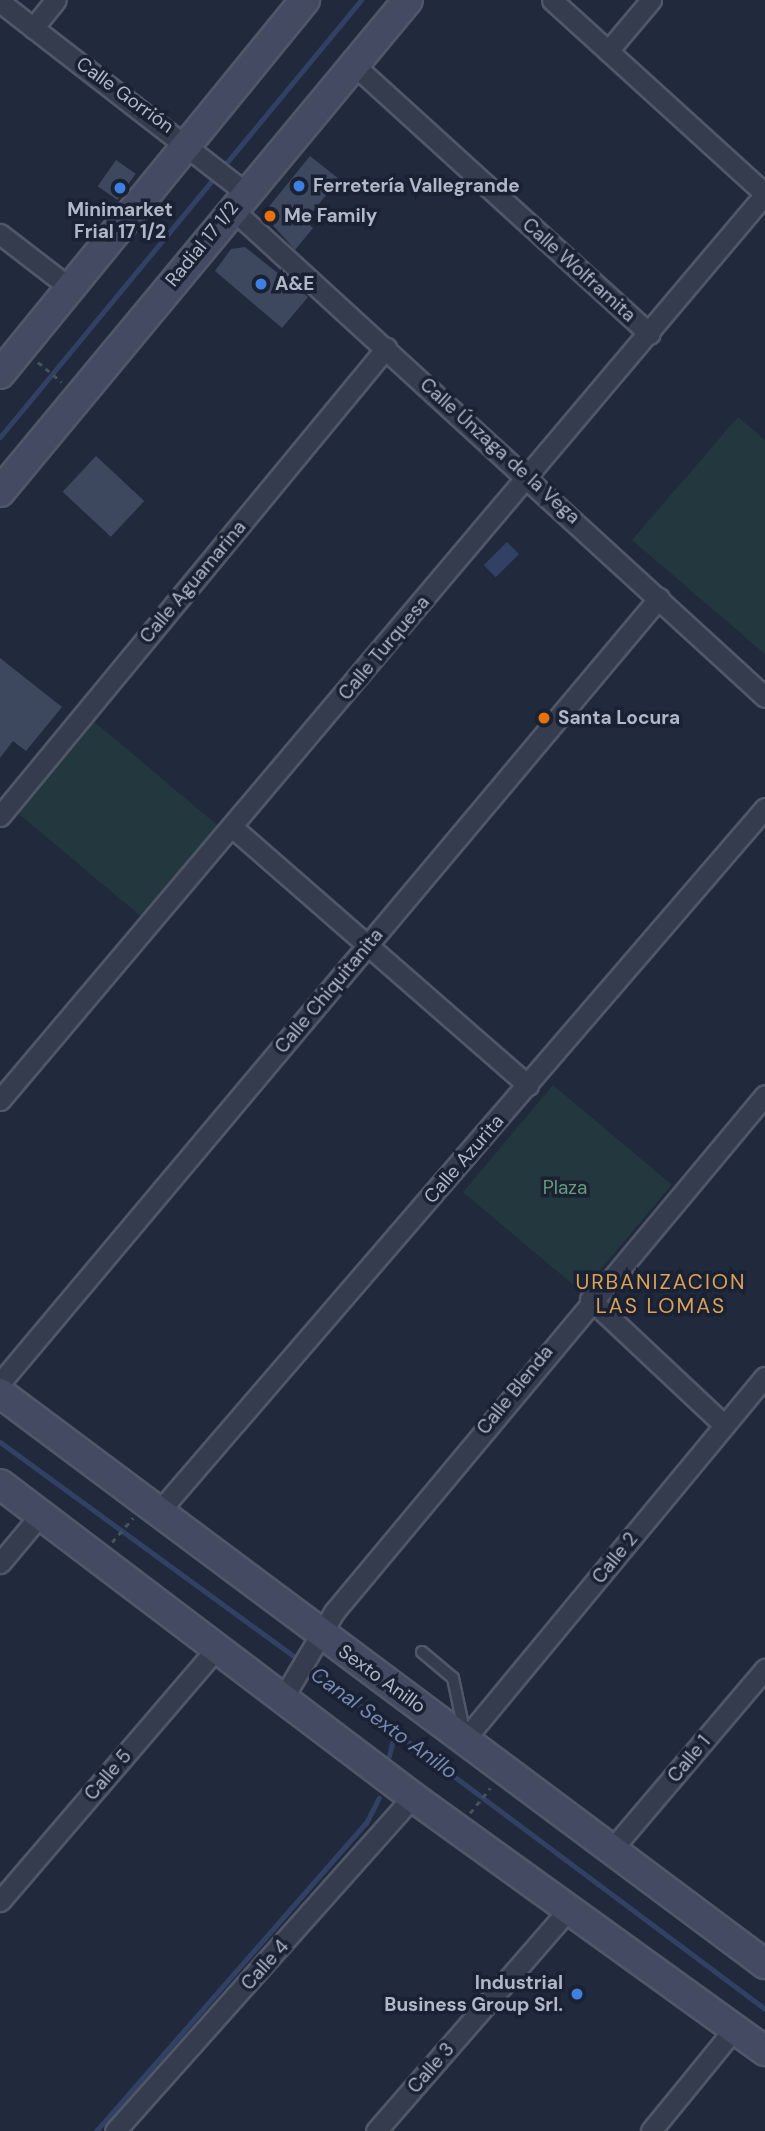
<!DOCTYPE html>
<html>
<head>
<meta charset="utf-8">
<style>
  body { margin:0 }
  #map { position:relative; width:765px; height:2131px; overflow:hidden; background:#21293d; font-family:"DM Sans",sans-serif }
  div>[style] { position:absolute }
  .green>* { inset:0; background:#23383e; transform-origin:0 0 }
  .water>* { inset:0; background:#324064; transform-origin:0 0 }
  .stream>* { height:5px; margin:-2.5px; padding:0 2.5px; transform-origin:2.5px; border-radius:2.5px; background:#324064 }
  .building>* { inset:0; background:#3d475d; transform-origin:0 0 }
  .path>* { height:2.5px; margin-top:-1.25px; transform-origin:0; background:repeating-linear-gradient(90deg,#41555b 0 5px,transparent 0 10px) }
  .roads { filter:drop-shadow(2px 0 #505768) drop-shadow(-2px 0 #505768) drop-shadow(0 2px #505768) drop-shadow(0 -2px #505768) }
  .service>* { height:10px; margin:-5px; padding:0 5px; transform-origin:5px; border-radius:5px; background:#353c4d }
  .minor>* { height:19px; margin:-9.5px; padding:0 9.5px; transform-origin:9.5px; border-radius:9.5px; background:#353c4d }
  .secondary>* { height:28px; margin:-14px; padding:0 14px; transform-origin:14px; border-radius:14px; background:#434a61 }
  .dots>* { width:19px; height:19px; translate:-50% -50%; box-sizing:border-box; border:4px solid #1a2132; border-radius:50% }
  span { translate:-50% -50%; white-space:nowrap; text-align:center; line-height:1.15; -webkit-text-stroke:7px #1a2132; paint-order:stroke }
  .street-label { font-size:19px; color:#b0b7c9 }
  .poi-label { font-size:19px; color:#b0b7c9; font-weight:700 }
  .left { translate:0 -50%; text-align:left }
  .right { translate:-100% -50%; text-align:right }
  .park-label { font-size:19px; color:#669c79 }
  .neighbourhood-label { font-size:21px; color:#dca258; letter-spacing:2px }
  .water-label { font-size:21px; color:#7688b3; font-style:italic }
</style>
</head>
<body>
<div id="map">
  <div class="green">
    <i style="clip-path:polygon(738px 417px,765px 440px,765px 654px,632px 540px)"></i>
    <i style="left:92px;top:720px;width:166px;height:119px;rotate:40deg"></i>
    <i style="left:553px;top:1085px;width:155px;height:140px;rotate:40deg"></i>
  </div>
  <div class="water">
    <i style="left:507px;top:542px;width:17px;height:33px;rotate:45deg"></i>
  </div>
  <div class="stream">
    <i style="left:0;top:437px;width:567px;rotate:-50.44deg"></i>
    <i style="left:0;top:1442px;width:371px;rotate:36.1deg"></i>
    <i style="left:308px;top:1667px;width:571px;rotate:36.81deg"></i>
    <i style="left:389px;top:1756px;width:27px;rotate:-77deg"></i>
    <i style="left:96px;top:2131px;width:410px;rotate:-48.8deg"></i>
    <i style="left:366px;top:1823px;width:28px;rotate:-63deg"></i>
  </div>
  <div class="building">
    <i style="clip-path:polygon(310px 156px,339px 179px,305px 221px,313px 228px,295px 250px,263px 214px)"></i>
    <i style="left:116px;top:160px;width:24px;height:32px;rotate:35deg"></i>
    <i style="clip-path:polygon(245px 247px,308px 297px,282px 328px,215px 271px,231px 249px)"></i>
    <i style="left:96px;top:456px;width:66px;height:49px;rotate:43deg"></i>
    <i style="clip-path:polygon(0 658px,62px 707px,26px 751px,13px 741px,0 758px)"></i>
  </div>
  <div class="path">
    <i style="left:38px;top:362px;width:31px;rotate:40deg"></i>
    <i style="left:112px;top:1542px;width:32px;rotate:-49deg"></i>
    <i style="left:470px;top:1813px;width:32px;rotate:-51deg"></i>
  </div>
  <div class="roads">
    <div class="service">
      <i style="left:422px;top:1652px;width:40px;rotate:40deg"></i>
      <i style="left:453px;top:1678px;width:53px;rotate:78.1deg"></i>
    </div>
    <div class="minor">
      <i style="left:552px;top:0;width:288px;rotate:42.3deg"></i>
      <i style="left:0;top:2px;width:310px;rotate:37.8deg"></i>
      <i style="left:33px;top:28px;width:36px;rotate:-51deg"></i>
      <i style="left:608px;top:51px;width:67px;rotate:-49.9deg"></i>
      <i style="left:353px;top:64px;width:401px;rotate:42.3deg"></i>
      <i style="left:231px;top:208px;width:724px;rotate:42.48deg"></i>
      <i style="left:0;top:234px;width:88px;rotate:37.6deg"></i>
      <i style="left:0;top:816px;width:607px;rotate:-50.48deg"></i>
      <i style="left:232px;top:827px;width:393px;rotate:41.1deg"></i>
      <i style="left:0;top:1100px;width:1186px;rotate:-49.82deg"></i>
      <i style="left:590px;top:1299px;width:184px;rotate:43.2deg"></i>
      <i style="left:0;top:1383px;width:1025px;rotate:-49.99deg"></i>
      <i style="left:162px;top:1508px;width:924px;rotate:-49.26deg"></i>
      <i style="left:0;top:1563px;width:64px;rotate:-50.1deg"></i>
      <i style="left:283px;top:1698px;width:100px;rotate:-59.3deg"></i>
      <i style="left:334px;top:1612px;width:673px;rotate:-50.18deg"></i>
      <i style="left:465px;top:1739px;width:470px;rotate:-50.4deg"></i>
      <i style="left:613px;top:1848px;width:235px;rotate:-49.7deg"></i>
      <i style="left:0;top:1901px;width:332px;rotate:-49.4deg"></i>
      <i style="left:115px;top:2131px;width:448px;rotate:-48.3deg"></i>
      <i style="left:376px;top:2131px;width:294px;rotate:-49deg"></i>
      <i style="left:651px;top:2131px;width:133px;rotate:-50.8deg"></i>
    </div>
    <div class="secondary">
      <i style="left:0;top:374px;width:483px;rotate:-50.8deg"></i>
      <i style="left:0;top:492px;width:639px;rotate:-50.33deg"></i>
      <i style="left:0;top:1393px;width:955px;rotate:36.74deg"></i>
      <i style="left:0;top:1484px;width:518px;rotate:37.16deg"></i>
      <i style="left:413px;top:1797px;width:434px;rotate:35.8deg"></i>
    </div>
  </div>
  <div class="dots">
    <i style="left:299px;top:186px;background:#3f7fe0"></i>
    <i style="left:120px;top:188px;background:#3f7fe0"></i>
    <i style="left:270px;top:216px;background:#e8710a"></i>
    <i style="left:261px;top:284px;background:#3f7fe0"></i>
    <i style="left:544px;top:718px;background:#e8710a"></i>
    <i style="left:577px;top:1994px;background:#3f7fe0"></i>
  </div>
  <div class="street-label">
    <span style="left:125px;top:95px;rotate:36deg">Calle Gorrión</span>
    <span style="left:202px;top:244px;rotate:-51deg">Radial 17 1/2</span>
    <span style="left:579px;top:270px;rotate:42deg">Calle Wolframita</span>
    <span style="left:500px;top:451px;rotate:42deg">Calle Únzaga de la Vega</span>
    <span style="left:193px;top:582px;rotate:-50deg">Calle Aguamarina</span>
    <span style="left:384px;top:648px;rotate:-50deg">Calle Turquesa</span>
    <span style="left:329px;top:991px;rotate:-50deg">Calle Chiquitanita</span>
    <span style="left:464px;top:1159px;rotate:-49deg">Calle Azurita</span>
    <span style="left:515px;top:1390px;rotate:-51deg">Calle Blenda</span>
    <span style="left:615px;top:1558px;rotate:-51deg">Calle 2</span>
    <span style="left:382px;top:1679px;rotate:36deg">Sexto Anillo</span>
    <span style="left:689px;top:1759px;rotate:-50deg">Calle 1</span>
    <span style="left:108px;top:1775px;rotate:-49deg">Calle 5</span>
    <span style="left:265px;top:1965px;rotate:-48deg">Calle 4</span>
    <span style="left:431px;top:2068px;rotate:-49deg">Calle 3</span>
  </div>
  <div class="poi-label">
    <span class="left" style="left:313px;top:186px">Ferretería Vallegrande</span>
    <span style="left:120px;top:221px">Minimarket<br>Frial 17 1/2</span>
    <span class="left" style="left:284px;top:216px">Me Family</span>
    <span class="left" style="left:275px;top:284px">A&amp;E</span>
    <span class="left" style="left:558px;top:718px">Santa Locura</span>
    <span class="right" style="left:563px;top:1994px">Industrial<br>Business Group Srl.</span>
  </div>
  <div class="park-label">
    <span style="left:565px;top:1188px">Plaza</span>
  </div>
  <div class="neighbourhood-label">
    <span style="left:661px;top:1294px">URBANIZACION<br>LAS LOMAS</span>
  </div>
  <div class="water-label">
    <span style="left:384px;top:1723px;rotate:36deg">Canal Sexto Anillo</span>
  </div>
</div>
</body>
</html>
